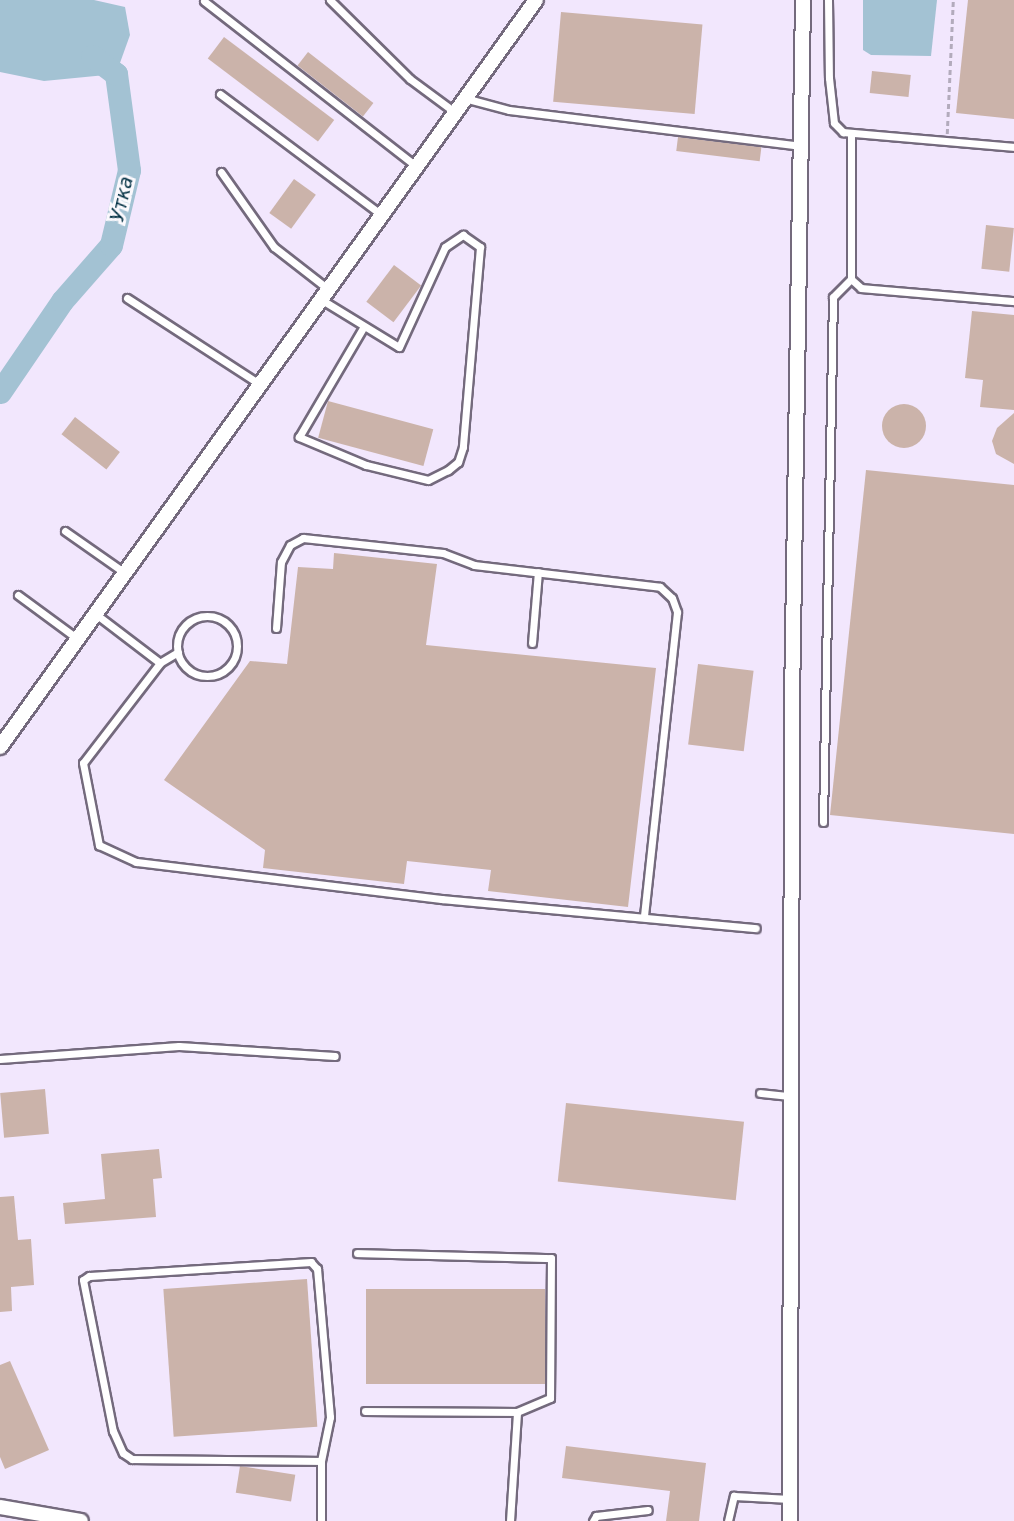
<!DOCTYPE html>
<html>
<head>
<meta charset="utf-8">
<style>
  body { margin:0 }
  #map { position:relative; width:1014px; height:1521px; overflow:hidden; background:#f2e7fd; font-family:"DejaVu Sans",sans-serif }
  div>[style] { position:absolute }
  .water>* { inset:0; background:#a3c2d3 }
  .river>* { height:23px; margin:-11.5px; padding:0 11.5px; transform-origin:11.5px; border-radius:11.5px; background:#a3c2d3 }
  .building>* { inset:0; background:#cbb3aa; transform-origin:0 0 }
  .round { border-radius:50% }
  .path>* { height:2.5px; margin-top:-1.25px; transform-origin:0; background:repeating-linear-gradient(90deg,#b3abbc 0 5px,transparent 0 8.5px) }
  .roads { filter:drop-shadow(2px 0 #746a7d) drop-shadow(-2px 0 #746a7d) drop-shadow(0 2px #746a7d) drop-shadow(0 -2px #746a7d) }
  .lane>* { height:7px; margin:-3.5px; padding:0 3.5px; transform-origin:3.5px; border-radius:3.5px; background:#fff }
  .lane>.ring { margin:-3.5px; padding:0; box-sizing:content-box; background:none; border:7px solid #fff; border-radius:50% }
  .street>* { height:14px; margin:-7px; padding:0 7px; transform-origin:7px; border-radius:7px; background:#fff }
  span { translate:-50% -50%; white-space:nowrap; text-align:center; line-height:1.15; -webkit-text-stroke:6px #fbf9fd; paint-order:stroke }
  .water-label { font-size:19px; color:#043245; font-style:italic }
</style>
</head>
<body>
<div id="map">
  <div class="water">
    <i style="clip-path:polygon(0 0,94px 0,125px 7px,130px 35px,116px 74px,44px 81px,0 72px)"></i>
    <i style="clip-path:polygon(863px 0,937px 0,931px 56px,871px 55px,863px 50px)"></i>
  </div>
  <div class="river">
    <i style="left:0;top:392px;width:110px;rotate:-55.7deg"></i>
    <i style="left:62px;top:301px;width:74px;rotate:-48.8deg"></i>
    <i style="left:111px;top:245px;width:77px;rotate:-76.5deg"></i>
    <i style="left:129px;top:170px;width:97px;rotate:-97.7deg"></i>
    <i style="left:116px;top:74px;width:30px;rotate:-143deg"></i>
  </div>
  <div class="building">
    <i style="clip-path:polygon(968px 0,1014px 0,1014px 119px,956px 113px)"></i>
    <i style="left:561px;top:12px;width:142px;height:90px;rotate:5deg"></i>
    <i style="left:224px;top:37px;width:138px;height:27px;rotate:37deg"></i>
    <i style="left:308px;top:52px;width:83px;height:17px;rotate:38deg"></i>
    <i style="left:872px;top:71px;width:39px;height:22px;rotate:6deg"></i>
    <i style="left:678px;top:137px;width:84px;height:14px;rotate:7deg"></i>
    <i style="left:294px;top:179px;width:27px;height:42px;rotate:36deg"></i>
    <i style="left:986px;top:225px;width:28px;height:44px;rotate:6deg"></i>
    <i style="left:394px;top:265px;width:34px;height:46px;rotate:37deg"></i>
    <i style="clip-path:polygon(972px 311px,1014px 315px,1014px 410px,980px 407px,983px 380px,965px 378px)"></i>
    <i style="left:328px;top:401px;width:109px;height:38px;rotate:15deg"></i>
    <i class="round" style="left:882px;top:404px;width:44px;height:44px"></i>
    <i style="clip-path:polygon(1014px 413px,1014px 464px,996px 454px,992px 441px,997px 428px)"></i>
    <i style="left:75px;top:417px;width:57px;height:22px;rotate:38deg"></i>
    <i style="clip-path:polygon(866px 470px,1014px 485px,1014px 834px,830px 815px)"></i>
    <i style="clip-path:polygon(334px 553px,437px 564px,426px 645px,656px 668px,628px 907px,488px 891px,491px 870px,407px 861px,404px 884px,263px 868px,265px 850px,164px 780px,250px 661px,287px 664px,298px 567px,333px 569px)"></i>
    <i style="left:698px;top:664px;width:56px;height:81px;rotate:7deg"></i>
    <i style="left:45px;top:1089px;width:45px;height:45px;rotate:85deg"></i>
    <i style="left:566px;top:1103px;width:179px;height:79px;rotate:6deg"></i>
    <i style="clip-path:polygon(159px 1149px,162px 1178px,153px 1179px,156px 1217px,65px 1224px,63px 1203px,105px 1199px,101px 1154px)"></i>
    <i style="clip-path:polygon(14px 1196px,18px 1240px,31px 1239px,34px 1285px,11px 1287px,12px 1311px,0 1312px,0 1197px)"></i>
    <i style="left:307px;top:1279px;width:148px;height:144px;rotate:86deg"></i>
    <i style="left:366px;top:1289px;width:179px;height:95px"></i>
    <i style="clip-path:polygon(10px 1361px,49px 1450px,5px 1469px,0 1457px,0 1365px)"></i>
    <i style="clip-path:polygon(566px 1446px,706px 1463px,699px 1521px,666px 1521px,670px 1491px,562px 1478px)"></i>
    <i style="left:240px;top:1466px;width:56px;height:27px;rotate:9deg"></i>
  </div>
  <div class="path">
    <i style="left:947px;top:134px;width:134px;rotate:-87.4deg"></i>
  </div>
  <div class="roads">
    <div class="lane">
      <i style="left:330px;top:0;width:112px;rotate:44.6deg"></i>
      <i style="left:410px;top:79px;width:57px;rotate:36.5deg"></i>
      <i style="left:828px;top:0;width:78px;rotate:89.3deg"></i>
      <i style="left:829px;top:78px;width:45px;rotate:83.7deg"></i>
      <i style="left:834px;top:123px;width:13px;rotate:45deg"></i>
      <i style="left:843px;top:132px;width:172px;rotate:5deg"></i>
      <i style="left:204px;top:1px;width:269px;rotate:37.9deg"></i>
      <i style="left:220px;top:94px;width:202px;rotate:36.8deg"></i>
      <i style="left:468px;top:99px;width:42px;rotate:15deg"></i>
      <i style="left:509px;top:110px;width:295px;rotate:7deg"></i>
      <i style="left:851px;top:133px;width:146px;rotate:90deg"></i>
      <i style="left:851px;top:279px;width:13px;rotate:42deg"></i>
      <i style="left:861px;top:288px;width:154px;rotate:4.9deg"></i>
      <i style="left:221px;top:172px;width:92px;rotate:54.8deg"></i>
      <i style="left:274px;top:247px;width:68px;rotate:37.9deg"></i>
      <i style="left:127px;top:298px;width:160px;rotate:33deg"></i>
      <i style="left:322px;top:300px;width:90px;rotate:31.4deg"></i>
      <i style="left:399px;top:347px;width:110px;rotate:-65.3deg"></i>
      <i style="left:445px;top:247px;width:22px;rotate:-34deg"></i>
      <i style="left:463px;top:235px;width:21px;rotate:35deg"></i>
      <i style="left:480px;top:247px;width:201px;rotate:94.9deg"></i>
      <i style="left:463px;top:447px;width:16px;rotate:108deg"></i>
      <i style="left:458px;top:462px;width:13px;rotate:141deg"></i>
      <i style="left:448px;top:470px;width:22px;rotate:153deg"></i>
      <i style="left:428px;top:480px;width:64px;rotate:-166.4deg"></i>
      <i style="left:366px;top:465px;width:73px;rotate:-157.3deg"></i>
      <i style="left:299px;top:437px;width:126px;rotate:-59.6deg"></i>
      <i style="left:65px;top:531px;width:73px;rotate:35deg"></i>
      <i style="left:18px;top:595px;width:74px;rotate:36.3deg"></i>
      <i style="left:97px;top:615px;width:79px;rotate:37.3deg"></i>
      <i class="ring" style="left:177px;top:616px;width:53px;height:53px"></i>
      <i style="left:276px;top:628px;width:66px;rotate:-85.7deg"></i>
      <i style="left:281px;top:562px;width:19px;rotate:-62deg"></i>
      <i style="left:290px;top:545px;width:15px;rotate:-28deg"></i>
      <i style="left:303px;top:538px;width:141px;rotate:6.1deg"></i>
      <i style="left:443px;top:553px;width:33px;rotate:21deg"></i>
      <i style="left:474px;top:565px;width:187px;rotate:6.7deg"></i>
      <i style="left:660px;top:587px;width:16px;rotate:43deg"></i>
      <i style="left:672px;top:598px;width:15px;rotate:70deg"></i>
      <i style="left:677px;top:612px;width:307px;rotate:96.2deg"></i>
      <i style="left:532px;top:643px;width:71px;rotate:-85.2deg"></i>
      <i style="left:178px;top:652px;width:21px;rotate:149deg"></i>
      <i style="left:160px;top:663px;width:126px;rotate:127.6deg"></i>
      <i style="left:83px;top:763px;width:84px;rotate:79deg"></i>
      <i style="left:99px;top:845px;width:41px;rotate:24.7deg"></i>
      <i style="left:136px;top:862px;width:308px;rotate:6.9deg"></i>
      <i style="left:442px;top:899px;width:315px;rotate:5.3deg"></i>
      <i style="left:823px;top:822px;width:525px;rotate:-88.91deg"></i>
      <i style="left:833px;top:297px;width:25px;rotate:-45deg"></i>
      <i style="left:0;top:1059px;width:179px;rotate:-4.2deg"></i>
      <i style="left:179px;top:1046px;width:156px;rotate:3.7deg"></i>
      <i style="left:760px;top:1093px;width:31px;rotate:6deg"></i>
      <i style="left:357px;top:1253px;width:194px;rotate:1.5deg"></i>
      <i style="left:551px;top:1258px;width:140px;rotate:90.4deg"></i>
      <i style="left:550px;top:1398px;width:36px;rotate:157deg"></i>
      <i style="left:517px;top:1412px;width:152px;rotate:-179.6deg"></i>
      <i style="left:321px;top:1521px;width:60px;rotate:-90deg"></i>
      <i style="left:321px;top:1461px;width:45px;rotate:-78.4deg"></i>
      <i style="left:330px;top:1417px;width:149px;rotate:-95deg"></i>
      <i style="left:317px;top:1269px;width:9px;rotate:-131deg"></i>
      <i style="left:311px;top:1262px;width:222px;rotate:176.4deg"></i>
      <i style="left:89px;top:1276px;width:7px;rotate:146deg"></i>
      <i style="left:83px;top:1280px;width:154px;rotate:78.8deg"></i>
      <i style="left:113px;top:1431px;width:24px;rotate:66deg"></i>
      <i style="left:123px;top:1453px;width:11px;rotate:34deg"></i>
      <i style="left:132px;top:1459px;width:189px;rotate:0.6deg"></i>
      <i style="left:510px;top:1521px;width:109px;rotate:-86.3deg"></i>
      <i style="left:593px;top:1521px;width:6px;rotate:-59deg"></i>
      <i style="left:596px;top:1516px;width:52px;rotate:-6.6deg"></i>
      <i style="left:728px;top:1521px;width:26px;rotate:-77deg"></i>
      <i style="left:734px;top:1496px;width:56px;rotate:3.1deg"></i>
    </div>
    <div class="street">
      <i style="left:0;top:747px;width:919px;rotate:-54.34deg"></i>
      <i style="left:0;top:1507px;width:82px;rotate:9.8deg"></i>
      <i style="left:790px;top:1521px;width:820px;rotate:-89.86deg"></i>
      <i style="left:792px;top:701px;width:701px;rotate:-89.1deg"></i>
    </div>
  </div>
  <div class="water-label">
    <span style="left:122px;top:199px;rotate:-77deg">Утка</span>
  </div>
</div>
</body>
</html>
